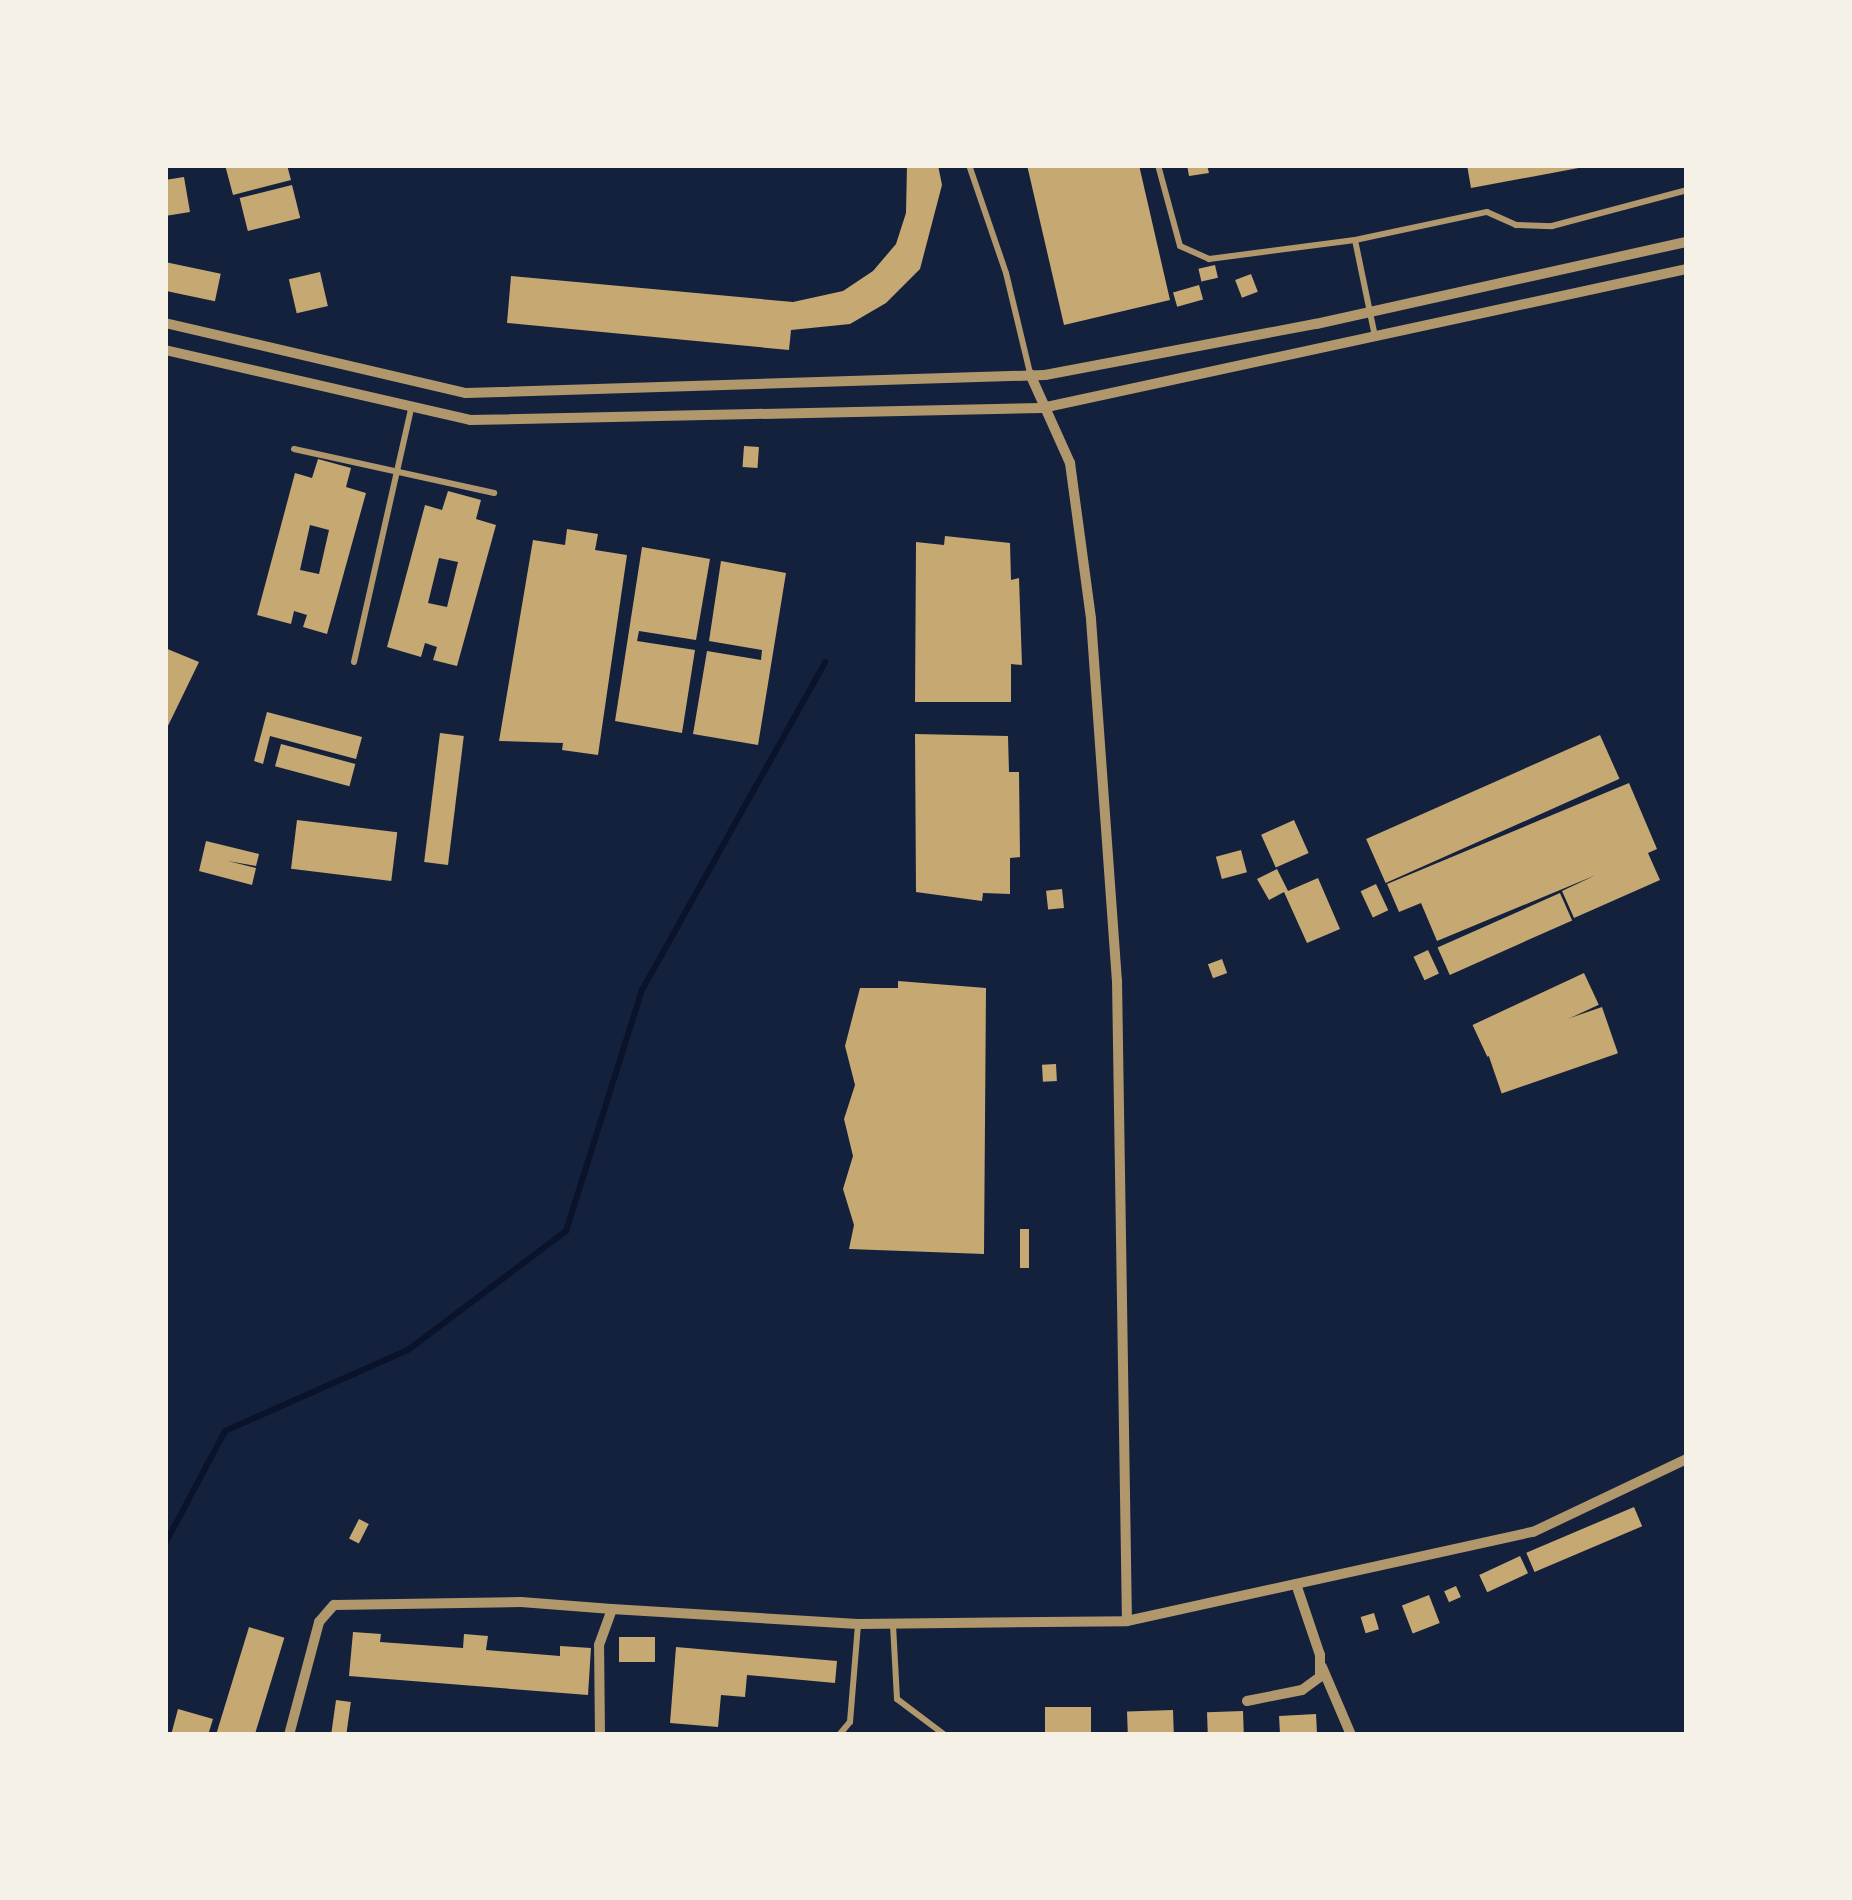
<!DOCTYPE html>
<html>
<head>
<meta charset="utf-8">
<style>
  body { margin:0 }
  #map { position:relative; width:1852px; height:1900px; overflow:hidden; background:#14213d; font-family:Lora,serif }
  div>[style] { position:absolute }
  .stream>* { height:6px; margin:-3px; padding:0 3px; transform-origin:3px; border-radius:3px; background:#0b132b }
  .building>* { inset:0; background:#c6a872; transform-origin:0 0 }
  .service>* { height:6px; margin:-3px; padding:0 3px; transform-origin:3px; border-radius:3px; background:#b1986c }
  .minor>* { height:10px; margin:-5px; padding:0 5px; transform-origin:5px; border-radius:5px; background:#b1986c }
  span { translate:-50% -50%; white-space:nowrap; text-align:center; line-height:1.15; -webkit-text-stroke:8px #f6f1e7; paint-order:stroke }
  .frame { position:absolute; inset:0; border:168px solid #f6f1e7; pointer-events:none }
</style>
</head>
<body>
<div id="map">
  <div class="stream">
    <i style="left:165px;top:1544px;width:128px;rotate:-62deg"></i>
    <i style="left:225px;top:1431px;width:200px;rotate:-23.9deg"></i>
    <i style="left:408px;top:1350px;width:198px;rotate:-37deg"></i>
    <i style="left:566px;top:1231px;width:253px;rotate:-72.5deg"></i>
    <i style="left:642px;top:990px;width:376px;rotate:-60.8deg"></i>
  </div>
  <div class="building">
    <i style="clip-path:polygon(225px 165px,287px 165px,291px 180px,233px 195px)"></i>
    <i style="clip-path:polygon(907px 165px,938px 165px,942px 185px,920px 269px,886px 303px,850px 324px,791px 330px,789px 350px,507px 323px,511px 276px,793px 302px,843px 291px,873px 271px,896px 244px,906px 213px)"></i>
    <i style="clip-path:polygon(1027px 165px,1139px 165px,1170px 300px,1064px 325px)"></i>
    <i style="clip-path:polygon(1187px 165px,1207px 165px,1209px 173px,1189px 176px)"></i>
    <i style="clip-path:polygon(1467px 165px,1584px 165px,1584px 167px,1471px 188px)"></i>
    <i style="clip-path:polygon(184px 177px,190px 212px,165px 216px,165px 180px)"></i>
    <i style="left:292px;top:185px;width:34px;height:54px;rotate:76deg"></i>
    <i style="left:165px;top:262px;width:57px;height:28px;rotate:12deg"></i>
    <i style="left:1215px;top:265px;width:13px;height:17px;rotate:77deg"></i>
    <i style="left:320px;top:272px;width:35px;height:32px;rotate:77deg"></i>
    <i style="left:1251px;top:274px;width:19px;height:17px;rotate:69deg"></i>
    <i style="left:1199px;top:285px;width:15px;height:27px;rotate:74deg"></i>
    <i style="left:744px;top:446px;width:15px;height:21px;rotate:4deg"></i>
    <i style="clip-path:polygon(evenodd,318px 459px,351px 468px,346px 487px,366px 493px,327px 634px,303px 627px,307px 615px,294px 611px,291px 624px,257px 615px,295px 473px,312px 478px,318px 459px,310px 525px,329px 530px,319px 574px,300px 570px,310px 525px)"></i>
    <i style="clip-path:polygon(evenodd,448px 491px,481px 500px,476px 519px,496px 525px,457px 666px,433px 660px,437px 647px,425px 643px,421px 657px,387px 647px,425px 505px,442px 510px,448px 491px,439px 558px,458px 562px,447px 607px,428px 603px,439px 558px)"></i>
    <i style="clip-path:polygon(567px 529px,598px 534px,595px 550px,627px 555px,598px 755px,562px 750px,563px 743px,499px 741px,533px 540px,565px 545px)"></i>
    <i style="clip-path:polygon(945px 536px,1010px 543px,1011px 580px,1019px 578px,1022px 665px,1011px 664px,1011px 702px,915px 702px,916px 542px,944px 545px)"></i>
    <i style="clip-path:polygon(642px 547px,710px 559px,696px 640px,639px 631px,637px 641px,695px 650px,682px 733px,615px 721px)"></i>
    <i style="clip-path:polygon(721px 561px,786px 573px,758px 745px,693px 734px,707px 651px,761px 660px,762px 650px,709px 641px)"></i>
    <i style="clip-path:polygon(165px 648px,199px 662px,165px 732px)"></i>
    <i style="clip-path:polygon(267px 712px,362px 737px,356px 759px,270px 736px,263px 764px,254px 761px)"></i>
    <i style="left:440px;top:733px;width:24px;height:130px;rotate:7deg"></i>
    <i style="clip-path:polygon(915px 734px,1008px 736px,1009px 772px,1019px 772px,1020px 857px,1010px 858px,1010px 894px,983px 893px,982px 901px,916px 892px)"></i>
    <i style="left:1600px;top:735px;width:48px;height:256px;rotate:66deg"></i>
    <i style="left:281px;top:744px;width:77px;height:23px;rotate:15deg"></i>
    <i style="clip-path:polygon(1629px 783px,1657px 849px,1648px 853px,1660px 880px,1574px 918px,1562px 891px,1596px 875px,1437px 941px,1421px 903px,1399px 912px,1387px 884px)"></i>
    <i style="left:297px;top:820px;width:101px;height:49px;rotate:7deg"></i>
    <i style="left:1294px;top:820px;width:36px;height:36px;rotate:66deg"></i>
    <i style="clip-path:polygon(206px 841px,259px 854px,256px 866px,228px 861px,256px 868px,252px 885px,199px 871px)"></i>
    <i style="left:1241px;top:850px;width:23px;height:26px;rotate:75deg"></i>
    <i style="clip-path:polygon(1277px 869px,1288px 891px,1318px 878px,1340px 929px,1307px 943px,1284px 892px,1269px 900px,1257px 879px)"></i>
    <i style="left:1376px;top:884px;width:29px;height:17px;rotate:65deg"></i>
    <i style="left:1062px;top:889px;width:19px;height:16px;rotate:84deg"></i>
    <i style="left:1560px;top:893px;width:30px;height:134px;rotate:66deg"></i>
    <i style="left:1428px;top:950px;width:26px;height:16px;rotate:65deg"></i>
    <i style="left:1222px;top:959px;width:15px;height:15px;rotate:70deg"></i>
    <i style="left:1584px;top:973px;width:35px;height:123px;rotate:65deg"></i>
    <i style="clip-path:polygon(898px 981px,986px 988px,984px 1254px,849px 1249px,854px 1225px,843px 1189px,853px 1156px,844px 1119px,855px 1085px,845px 1046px,860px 988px,898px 988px)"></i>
    <i style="left:1602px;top:1007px;width:49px;height:123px;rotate:71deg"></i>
    <i style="left:1056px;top:1064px;width:17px;height:14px;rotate:87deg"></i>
    <i style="left:1020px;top:1229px;width:9px;height:39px"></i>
    <i style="left:1634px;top:1507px;width:21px;height:117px;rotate:67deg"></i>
    <i style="left:359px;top:1519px;width:11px;height:22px;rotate:27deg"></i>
    <i style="left:1520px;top:1556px;width:19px;height:45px;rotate:65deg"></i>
    <i style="left:1456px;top:1586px;width:12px;height:13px;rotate:66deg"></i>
    <i style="left:1429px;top:1595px;width:30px;height:29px;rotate:69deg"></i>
    <i style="left:1374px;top:1613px;width:17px;height:14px;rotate:73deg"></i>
    <i style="left:249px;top:1627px;width:37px;height:113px;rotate:17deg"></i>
    <i style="clip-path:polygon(353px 1632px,381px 1634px,380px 1642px,463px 1648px,464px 1634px,488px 1636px,486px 1650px,560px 1656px,560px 1646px,591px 1648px,588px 1695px,349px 1676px)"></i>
    <i style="left:619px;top:1637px;width:36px;height:25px"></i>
    <i style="clip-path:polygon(676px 1647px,837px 1661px,835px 1683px,747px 1675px,745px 1697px,721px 1695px,718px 1727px,670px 1723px)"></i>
    <i style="left:336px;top:1700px;width:15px;height:35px;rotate:8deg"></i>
    <i style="left:1045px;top:1707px;width:46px;height:28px"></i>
    <i style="clip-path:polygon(178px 1709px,213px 1719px,208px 1735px,171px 1735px)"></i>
    <i style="left:1173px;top:1710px;width:25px;height:46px;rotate:88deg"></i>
    <i style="left:1243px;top:1711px;width:24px;height:36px;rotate:88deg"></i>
    <i style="left:1316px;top:1714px;width:21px;height:37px;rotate:87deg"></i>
  </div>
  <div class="service">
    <i style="left:969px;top:165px;width:114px;rotate:71.1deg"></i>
    <i style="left:1006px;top:273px;width:103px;rotate:76.5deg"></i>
    <i style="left:1158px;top:165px;width:84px;rotate:74.8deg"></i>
    <i style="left:1180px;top:246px;width:32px;rotate:24deg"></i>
    <i style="left:1209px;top:259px;width:147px;rotate:-7.4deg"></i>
    <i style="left:1355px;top:240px;width:135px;rotate:-12deg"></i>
    <i style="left:1487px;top:212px;width:32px;rotate:24deg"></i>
    <i style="left:1516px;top:225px;width:36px;rotate:2deg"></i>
    <i style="left:1552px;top:226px;width:140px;rotate:-14.9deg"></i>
    <i style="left:1355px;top:240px;width:99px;rotate:78.3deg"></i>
    <i style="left:294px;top:449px;width:205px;rotate:12.4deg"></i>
    <i style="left:354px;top:662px;width:259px;rotate:-77.3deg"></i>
    <i style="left:893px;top:1625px;width:74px;rotate:86.9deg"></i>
    <i style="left:897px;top:1699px;width:60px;rotate:36.9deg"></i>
    <i style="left:839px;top:1735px;width:17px;rotate:-50deg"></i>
    <i style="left:850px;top:1722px;width:97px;rotate:-85.3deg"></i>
  </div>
  <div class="minor">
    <i style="left:165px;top:323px;width:309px;rotate:13.1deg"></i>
    <i style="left:466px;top:393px;width:579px;rotate:-1.78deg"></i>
    <i style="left:1045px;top:375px;width:276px;rotate:-10.7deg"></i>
    <i style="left:1316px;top:324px;width:380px;rotate:-12.5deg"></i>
    <i style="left:165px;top:350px;width:313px;rotate:12.9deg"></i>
    <i style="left:470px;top:420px;width:572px;rotate:-1.2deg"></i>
    <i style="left:1042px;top:408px;width:660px;rotate:-12.16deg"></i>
    <i style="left:1030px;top:374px;width:98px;rotate:65.8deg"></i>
    <i style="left:1070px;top:463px;width:157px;rotate:82.3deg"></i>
    <i style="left:1091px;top:619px;width:362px;rotate:85.9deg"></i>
    <i style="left:1117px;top:980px;width:641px;rotate:89.11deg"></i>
    <i style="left:1322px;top:1667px;width:74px;rotate:66.9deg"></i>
    <i style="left:1247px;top:1701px;width:56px;rotate:-11.3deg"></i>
    <i style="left:1302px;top:1690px;width:22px;rotate:-36deg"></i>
    <i style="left:1320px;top:1677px;width:22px;rotate:-90deg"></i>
    <i style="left:1320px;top:1655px;width:75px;rotate:-108.7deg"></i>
    <i style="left:289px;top:1735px;width:117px;rotate:-75.1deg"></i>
    <i style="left:319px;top:1622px;width:23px;rotate:-49deg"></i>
    <i style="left:334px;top:1605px;width:187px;rotate:-0.9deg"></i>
    <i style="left:521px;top:1602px;width:91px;rotate:4.4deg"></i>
    <i style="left:600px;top:1735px;width:90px;rotate:-90.6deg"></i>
    <i style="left:599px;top:1645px;width:38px;rotate:-70deg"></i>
    <i style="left:612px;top:1609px;width:246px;rotate:3.5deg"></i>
    <i style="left:858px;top:1624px;width:269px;rotate:-0.6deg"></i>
    <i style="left:1127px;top:1621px;width:416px;rotate:-12.4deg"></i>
    <i style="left:1533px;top:1532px;width:170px;rotate:-25.4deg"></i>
  </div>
  <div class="frame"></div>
</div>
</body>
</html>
